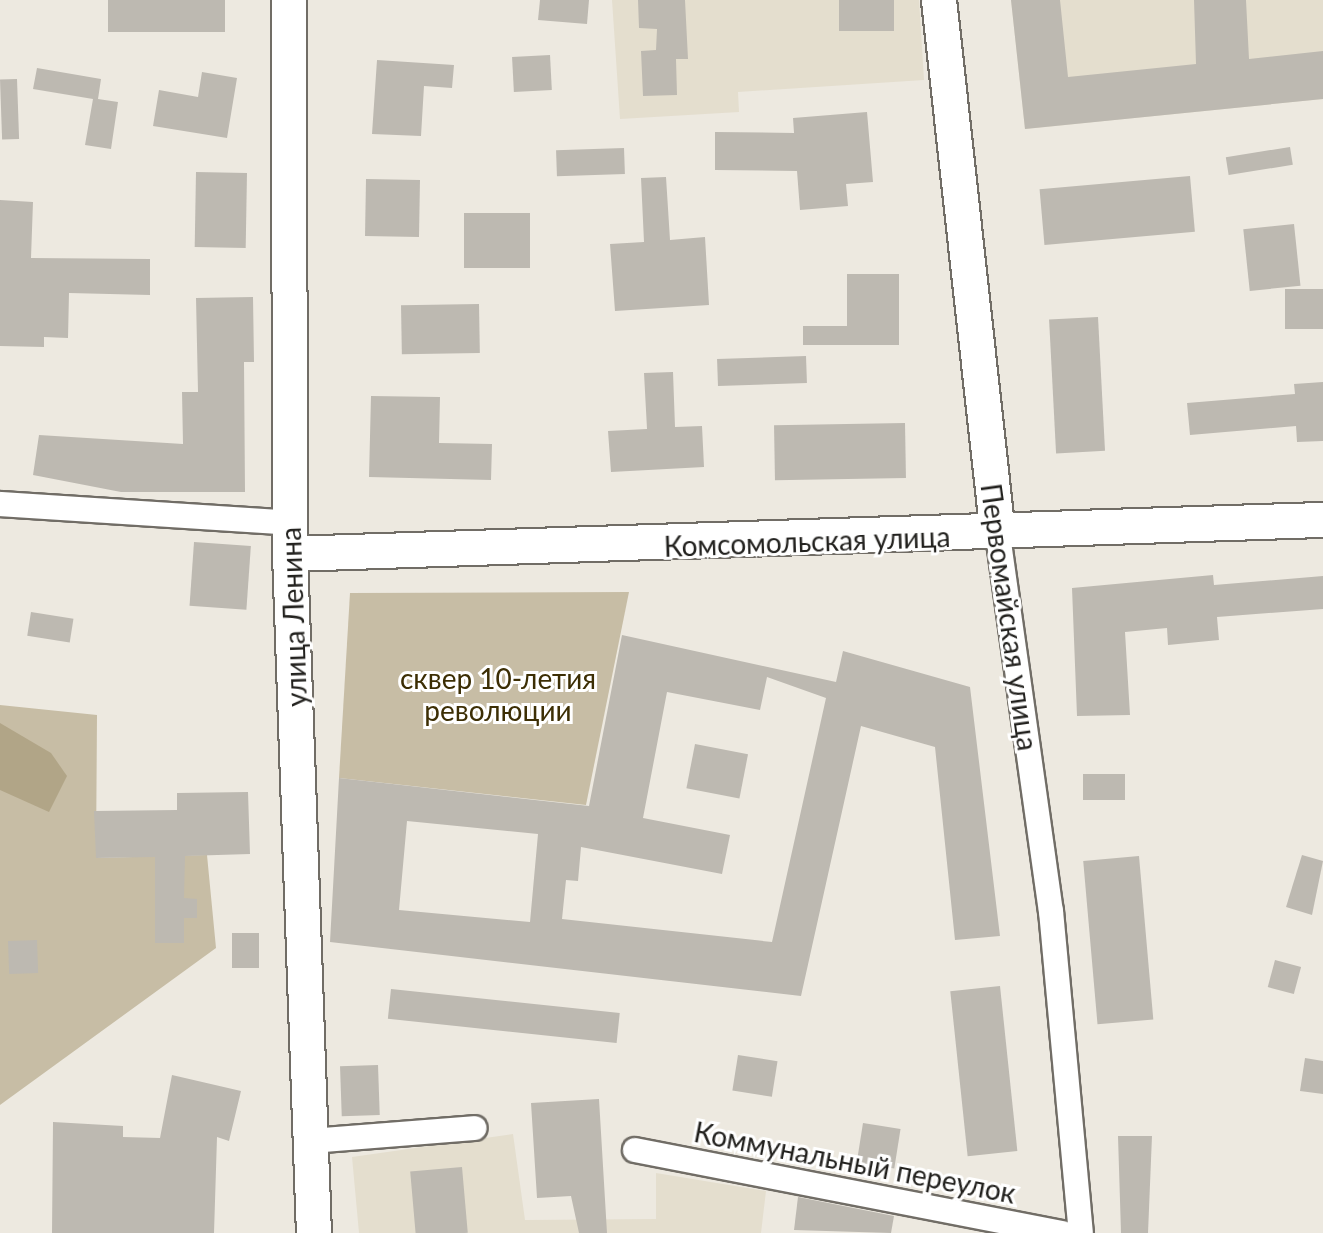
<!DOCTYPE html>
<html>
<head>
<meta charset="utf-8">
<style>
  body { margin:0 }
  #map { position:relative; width:1323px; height:1233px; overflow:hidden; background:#ede9e0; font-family:Lato,sans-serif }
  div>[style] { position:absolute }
  .built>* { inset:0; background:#e4dece }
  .green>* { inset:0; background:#c7bda5 }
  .forest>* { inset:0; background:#b1a587 }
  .building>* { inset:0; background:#bdb9b1; transform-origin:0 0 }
  .roads { filter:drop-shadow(2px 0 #716d66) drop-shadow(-2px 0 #716d66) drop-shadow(0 2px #716d66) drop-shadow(0 -2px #716d66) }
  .street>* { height:24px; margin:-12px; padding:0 12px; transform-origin:12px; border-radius:12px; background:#fff }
  .secondary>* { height:34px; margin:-17px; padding:0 17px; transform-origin:17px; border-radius:17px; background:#fff }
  span { translate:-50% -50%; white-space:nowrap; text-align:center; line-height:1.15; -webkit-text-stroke:6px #fff; paint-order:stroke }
  .street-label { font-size:28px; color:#22211e }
  .park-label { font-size:28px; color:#3c2e04 }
</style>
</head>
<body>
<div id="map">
  <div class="built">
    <i style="clip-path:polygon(612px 0,919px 0,924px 80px,738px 92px,739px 112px,620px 119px)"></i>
    <i style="clip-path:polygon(1011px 0,1323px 0,1323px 99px,1025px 129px)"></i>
    <i style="clip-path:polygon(513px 1134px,525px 1220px,656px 1219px,656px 1173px,766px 1191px,761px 1233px,359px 1233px,352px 1157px)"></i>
  </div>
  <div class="green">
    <i style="clip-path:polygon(629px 592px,586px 805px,339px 778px,350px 593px)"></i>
    <i style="clip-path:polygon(0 705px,97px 715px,96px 858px,207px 855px,216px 948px,0 1105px)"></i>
  </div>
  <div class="forest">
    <i style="clip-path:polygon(0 723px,51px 753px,67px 776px,49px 812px,0 790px)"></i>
  </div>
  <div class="building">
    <i style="left:108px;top:0;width:117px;height:32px"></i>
    <i style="clip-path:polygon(540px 0,589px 0,587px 24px,538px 20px)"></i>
    <i style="clip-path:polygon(638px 0,685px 0,688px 59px,676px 59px,677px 95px,643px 96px,641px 51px,656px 50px,657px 29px,639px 28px)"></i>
    <i style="left:839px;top:0;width:55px;height:31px"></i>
    <i style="clip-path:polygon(1011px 0,1060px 0,1068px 77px,1196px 64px,1194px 0,1246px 0,1249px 59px,1323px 51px,1323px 99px,1025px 129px)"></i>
    <i style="left:550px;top:55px;width:35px;height:38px;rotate:87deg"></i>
    <i style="clip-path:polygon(377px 60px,454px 65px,452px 88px,424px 86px,421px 136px,372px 134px)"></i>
    <i style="clip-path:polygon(37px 68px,101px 79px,98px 99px,118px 102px,111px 149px,85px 145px,93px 99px,33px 89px)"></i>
    <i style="clip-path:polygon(202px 72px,237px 78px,227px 138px,153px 126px,159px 90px,198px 97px)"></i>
    <i style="left:17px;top:79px;width:60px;height:17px;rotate:88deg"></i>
    <i style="clip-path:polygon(867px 112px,873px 182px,846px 184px,848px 206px,800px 210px,797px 171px,715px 170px,715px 132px,794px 133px,793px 118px)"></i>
    <i style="left:1290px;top:147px;width:18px;height:65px;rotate:81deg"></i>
    <i style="left:624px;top:148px;width:26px;height:68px;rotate:88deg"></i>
    <i style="left:196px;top:172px;width:51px;height:75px;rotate:1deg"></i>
    <i style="left:1190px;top:176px;width:56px;height:151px;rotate:85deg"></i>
    <i style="clip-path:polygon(666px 177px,670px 240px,705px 237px,709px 305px,615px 311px,610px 244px,644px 242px,641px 178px)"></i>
    <i style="left:366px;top:179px;width:54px;height:57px;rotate:1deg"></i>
    <i style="clip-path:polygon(0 200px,33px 202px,31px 258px,150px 259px,150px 295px,69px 293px,68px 338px,44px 337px,44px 347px,0 346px)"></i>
    <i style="left:464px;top:213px;width:66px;height:55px"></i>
    <i style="left:1294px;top:224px;width:62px;height:51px;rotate:84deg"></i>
    <i style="clip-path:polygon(847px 274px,899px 274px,899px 345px,803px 345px,803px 326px,847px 326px)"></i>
    <i style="left:1323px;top:289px;width:40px;height:38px;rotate:90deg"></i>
    <i style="clip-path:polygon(253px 297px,254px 362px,244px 362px,245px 492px,121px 492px,33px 475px,39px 435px,183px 444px,182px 392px,198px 392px,196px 298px)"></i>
    <i style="left:479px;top:304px;width:49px;height:78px;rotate:89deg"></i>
    <i style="left:1098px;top:317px;width:134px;height:49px;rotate:87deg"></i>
    <i style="left:806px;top:356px;width:27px;height:89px;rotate:88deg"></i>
    <i style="clip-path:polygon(673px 372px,675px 427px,702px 426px,704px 467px,611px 472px,608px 431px,647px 429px,644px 373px)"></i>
    <i style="clip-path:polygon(1323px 382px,1323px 441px,1297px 442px,1296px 426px,1190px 435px,1187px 403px,1295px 394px,1294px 384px)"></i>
    <i style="clip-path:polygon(371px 396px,440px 397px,439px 443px,492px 444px,491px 480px,369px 477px)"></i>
    <i style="left:905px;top:423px;width:55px;height:131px;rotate:89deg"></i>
    <i style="left:194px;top:542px;width:57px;height:64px;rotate:4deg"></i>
    <i style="clip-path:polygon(1213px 575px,1214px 585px,1323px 576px,1323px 609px,1217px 617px,1219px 640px,1168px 645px,1167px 628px,1125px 632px,1130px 715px,1077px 716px,1072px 588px)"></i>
    <i style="left:31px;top:612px;width:43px;height:24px;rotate:9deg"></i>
    <i style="clip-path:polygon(evenodd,622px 635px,836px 682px,843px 651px,970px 687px,1000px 936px,955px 940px,935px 747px,861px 726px,801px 996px,330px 942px,339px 778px,589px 806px,622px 635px,767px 677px,826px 698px,772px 942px,562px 919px,566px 880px,578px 881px,581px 847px,722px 874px,730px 835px,643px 818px,667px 692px,760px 710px,767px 677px,622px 635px,407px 821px,538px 834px,530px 922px,399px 910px,407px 821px)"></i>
    <i style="left:695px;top:744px;width:54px;height:45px;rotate:11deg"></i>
    <i style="left:1083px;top:774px;width:42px;height:26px"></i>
    <i style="clip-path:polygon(248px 792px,250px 854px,185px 856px,184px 898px,197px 899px,197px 918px,184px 918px,184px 943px,155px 943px,155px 857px,96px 858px,94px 811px,177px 810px,177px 793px)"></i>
    <i style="clip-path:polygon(1302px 855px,1323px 861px,1312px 915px,1286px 907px)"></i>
    <i style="left:1139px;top:856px;width:164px;height:56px;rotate:85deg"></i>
    <i style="left:232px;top:933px;width:27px;height:35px"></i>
    <i style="left:37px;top:940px;width:33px;height:29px;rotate:88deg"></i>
    <i style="left:1275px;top:960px;width:27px;height:28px;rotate:15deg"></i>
    <i style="left:1000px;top:986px;width:166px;height:50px;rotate:84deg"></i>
    <i style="left:391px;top:989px;width:230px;height:30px;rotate:6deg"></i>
    <i style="left:738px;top:1055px;width:40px;height:36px;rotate:9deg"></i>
    <i style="clip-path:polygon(1305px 1058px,1323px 1061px,1323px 1094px,1300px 1091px)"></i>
    <i style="left:378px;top:1065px;width:50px;height:38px;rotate:88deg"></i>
    <i style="clip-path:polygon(172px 1075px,241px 1091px,229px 1141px,217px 1137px,214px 1233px,52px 1233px,53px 1122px,123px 1126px,123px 1137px,160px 1138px)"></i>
    <i style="clip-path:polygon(599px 1099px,607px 1233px,579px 1233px,571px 1196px,537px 1198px,531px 1103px)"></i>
    <i style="left:863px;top:1123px;width:38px;height:40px;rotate:9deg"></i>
    <i style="clip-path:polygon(1118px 1136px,1152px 1136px,1148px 1233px,1121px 1233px)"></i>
    <i style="left:462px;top:1167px;width:66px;height:52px;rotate:85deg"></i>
    <i style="clip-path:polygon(798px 1197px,894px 1216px,891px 1233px,794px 1230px)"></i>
  </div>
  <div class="roads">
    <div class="street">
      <i style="left:0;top:504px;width:291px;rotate:3.7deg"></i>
      <i style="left:998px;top:535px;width:380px;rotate:82deg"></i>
      <i style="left:1051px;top:911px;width:323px;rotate:84.7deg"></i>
      <i style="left:310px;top:1141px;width:165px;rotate:-4.5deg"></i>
      <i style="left:635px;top:1150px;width:436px;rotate:11deg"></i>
    </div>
    <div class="secondary">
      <i style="left:289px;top:0;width:554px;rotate:89.9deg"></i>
      <i style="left:290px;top:554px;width:679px;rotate:87.98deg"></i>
      <i style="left:939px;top:0;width:538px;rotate:83.71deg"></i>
      <i style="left:290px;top:554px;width:1034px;rotate:-1.89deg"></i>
    </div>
  </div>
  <div class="street-label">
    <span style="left:807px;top:541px;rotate:-2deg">Комсомольская улица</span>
    <span style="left:293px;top:617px;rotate:-92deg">улица Ленина</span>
    <span style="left:1010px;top:617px;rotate:82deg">Первомайская улица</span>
    <span style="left:855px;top:1162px;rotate:11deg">Коммунальный переулок</span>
  </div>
  <div class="park-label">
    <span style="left:498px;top:694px">сквер 10-летия<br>революции</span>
  </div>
</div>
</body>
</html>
